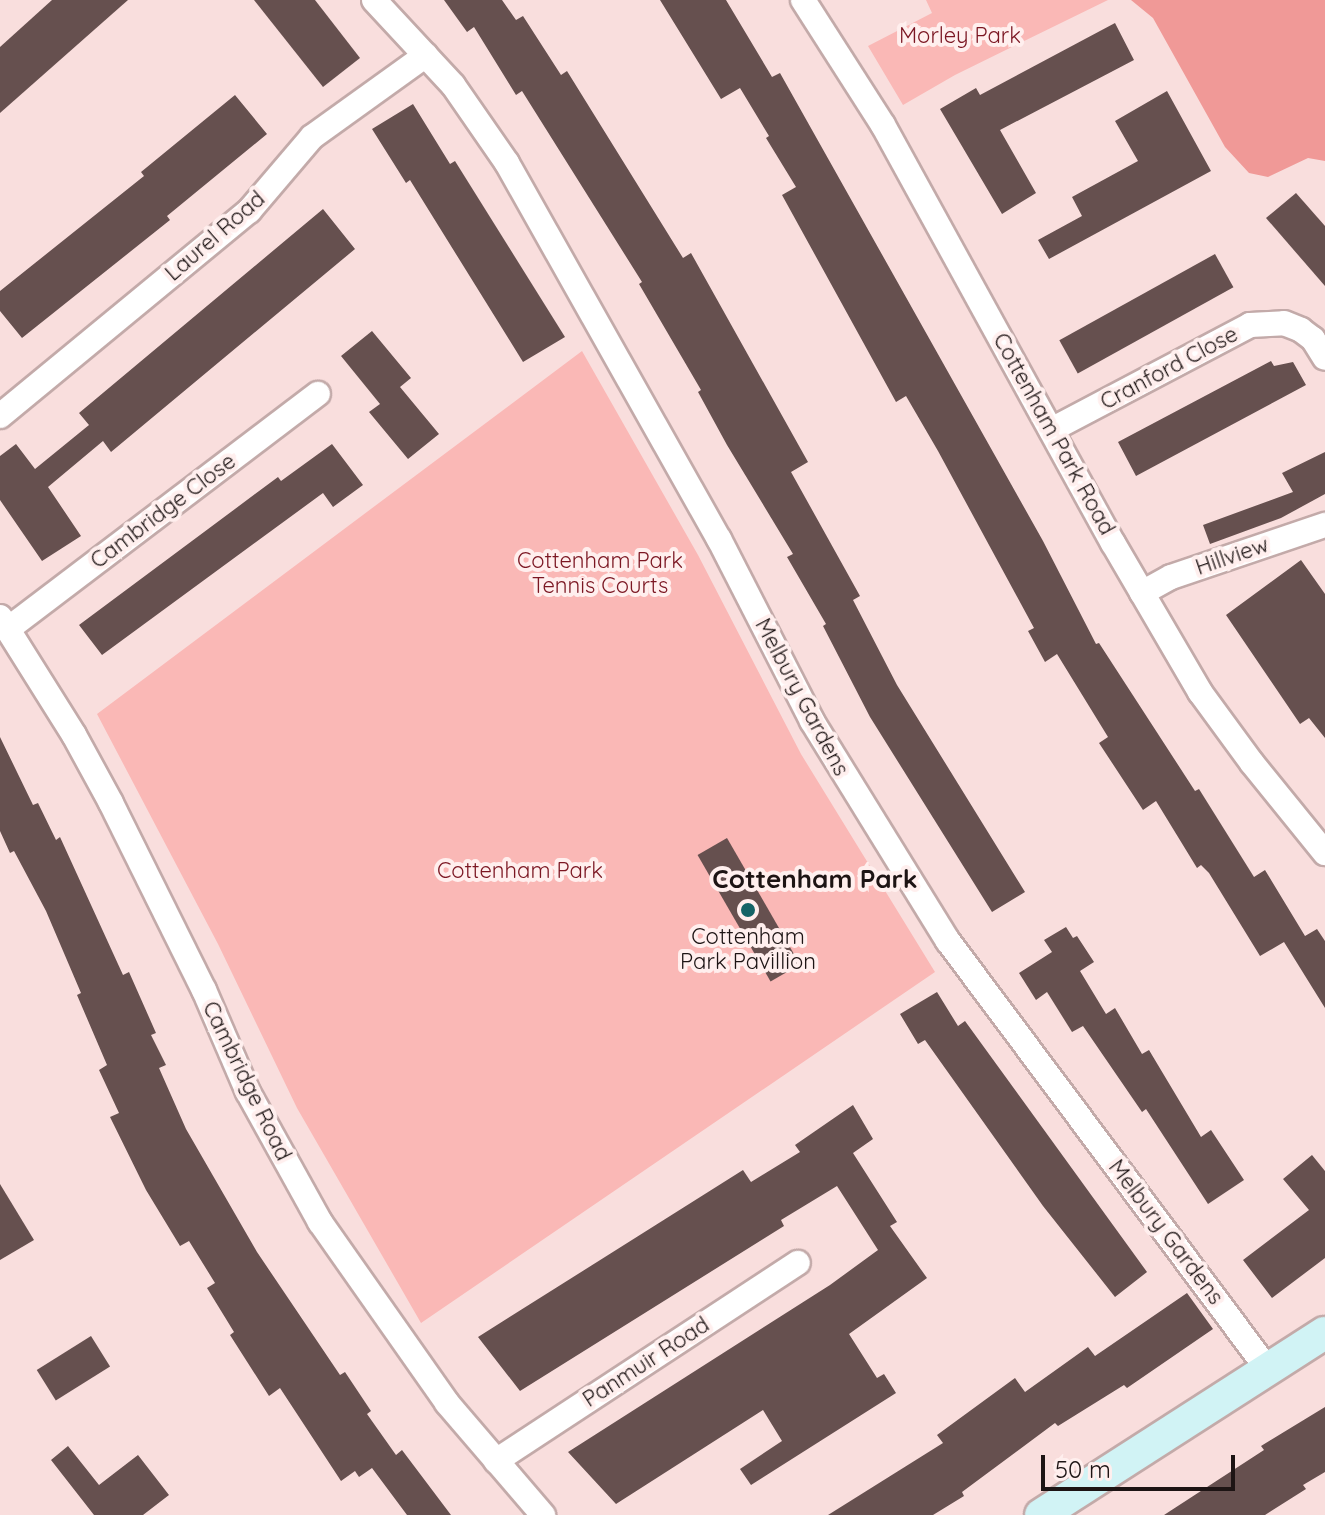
<!DOCTYPE html>
<html>
<head>
<meta charset="utf-8">
<style>
  body { margin:0 }
  #map { position:relative; width:1325px; height:1515px; overflow:hidden; background:#f9dedd; font-family:Quicksand,sans-serif }
  div>[style] { position:absolute }
  .green>* { inset:0; background:#fab8b6 }
  .forest>* { inset:0; background:#f09997 }
  .building>* { inset:0; background:#66504f; transform-origin:0 0 }
  .roads { filter:drop-shadow(2px 0 #c3aaa9) drop-shadow(-2px 0 #c3aaa9) drop-shadow(0 2px #c3aaa9) drop-shadow(0 -2px #c3aaa9) }
  .street>* { height:24px; margin:-12px; padding:0 12px; transform-origin:12px; border-radius:12px; background:#fff }
  .secondary>* { height:32px; margin:-16px; padding:0 16px; transform-origin:16px; border-radius:16px; background:#d1f3f5 }
  .dots>* { width:22px; height:22px; translate:-50% -50%; box-sizing:border-box; border:4px solid #ffefee; border-radius:50% }
  span { translate:-50% -50%; white-space:nowrap; text-align:center; line-height:1.15; -webkit-text-stroke:8px #ffefee; paint-order:stroke }
  .park-label { font-size:22px; color:#7b1622 }
  .street-label { font-size:22px; color:#1d1414 }
  .poi-label { font-size:22px; color:#1d1414 }
  .quarter-label { font-size:26px; color:#1d1414; font-weight:700 }
  .scale { position:absolute; left:1041px; top:1455px; width:194px; height:36px; box-sizing:border-box; border:4px solid #1d1414; border-top:0; padding-left:10px; font-size:24px; line-height:28px; white-space:nowrap; color:#1d1414; -webkit-text-stroke:6px #ffefee; paint-order:stroke }
</style>
</head>
<body>
<div id="map">
  <div class="green">
    <i style="clip-path:polygon(926px 0,1108px 0,955px 75px,903px 105px,868px 46px,932px 13px)"></i>
    <i style="clip-path:polygon(582px 351px,698px 555px,801px 754px,935px 972px,421px 1323px,297px 1108px,218px 944px,97px 714px)"></i>
  </div>
  <div class="forest">
    <i style="clip-path:polygon(1131px 0,1325px 0,1325px 161px,1308px 158px,1268px 177px,1249px 173px,1225px 147px,1153px 18px)"></i>
  </div>
  <div class="building">
    <i style="clip-path:polygon(52px 0,128px 0,0 113px,0 47px)"></i>
    <i style="clip-path:polygon(254px 0,315px 0,360px 58px,323px 87px)"></i>
    <i style="clip-path:polygon(444px 0,502px 0,516px 20px,523px 16px,561px 75px,567px 71px,683px 258px,691px 253px,808px 462px,791px 472px,860px 596px,853px 600px,897px 685px,1025px 892px,992px 912px,870px 717px,823px 626px,826px 624px,787px 557px,793px 554px,727px 445px,698px 392px,701px 390px,639px 284px,642px 282px,522px 91px,516px 95px,474px 27px,467px 32px)"></i>
    <i style="clip-path:polygon(660px 0,726px 0,772px 77px,780px 73px,1043px 541px,1096px 644px,1099px 643px,1195px 791px,1199px 789px,1254px 877px,1265px 870px,1305px 936px,1317px 929px,1325px 941px,1325px 1008px,1284px 942px,1260px 956px,1209px 873px,1201px 865px,1197px 868px,1156px 801px,1143px 810px,1099px 743px,1108px 737px,1057px 654px,1045px 662px,1028px 631px,1034px 628px,938px 451px,906px 396px,896px 402px,782px 195px,796px 187px,766px 138px,769px 136px,740px 88px,721px 99px)"></i>
    <i style="clip-path:polygon(1115px 23px,1134px 60px,1000px 130px,1036px 193px,1002px 214px,940px 109px,976px 88px,980px 95px)"></i>
    <i style="clip-path:polygon(1167px 91px,1211px 171px,1049px 259px,1038px 240px,1082px 216px,1072px 197px,1138px 161px,1115px 121px)"></i>
    <i style="clip-path:polygon(235px 95px,267px 134px,167px 216px,170px 220px,22px 338px,0 311px,0 291px,144px 176px,141px 172px)"></i>
    <i style="clip-path:polygon(413px 104px,450px 164px,455px 161px,565px 337px,523px 362px,410px 180px,406px 183px,372px 129px)"></i>
    <i style="clip-path:polygon(1296px 193px,1325px 226px,1325px 286px,1266px 218px)"></i>
    <i style="clip-path:polygon(323px 209px,355px 249px,111px 452px,103px 441px,48px 487px,81px 536px,42px 561px,0 500px,0 456px,16px 444px,35px 469px,89px 425px,79px 413px)"></i>
    <i style="left:1215px;top:254px;width:38px;height:178px;rotate:61deg"></i>
    <i style="clip-path:polygon(372px 331px,411px 378px,400px 387px,439px 434px,408px 459px,369px 412px,380px 404px,341px 356px)"></i>
    <i style="clip-path:polygon(1271px 361px,1274px 366px,1293px 362px,1306px 385px,1136px 476px,1118px 442px)"></i>
    <i style="clip-path:polygon(332px 444px,363px 485px,333px 507px,323px 493px,102px 655px,79px 625px,278px 477px,281px 481px)"></i>
    <i style="clip-path:polygon(1325px 452px,1325px 494px,1281px 518px,1210px 544px,1203px 525px,1293px 492px,1282px 473px)"></i>
    <i style="clip-path:polygon(1301px 560px,1325px 594px,1325px 738px,1309px 718px,1300px 724px,1226px 615px)"></i>
    <i style="clip-path:polygon(0 737px,33px 805px,38px 803px,56px 840px,60px 837px,123px 975px,129px 972px,156px 1033px,151px 1035px,166px 1065px,159px 1068px,186px 1129px,257px 1252px,340px 1375px,345px 1372px,371px 1411px,367px 1414px,396px 1455px,402px 1450px,451px 1515px,407px 1515px,372px 1468px,359px 1477px,355px 1471px,341px 1481px,280px 1388px,269px 1396px,230px 1335px,234px 1332px,207px 1288px,215px 1283px,189px 1241px,180px 1246px,146px 1190px,110px 1117px,119px 1113px,99px 1070px,107px 1065px,77px 995px,81px 993px,46px 911px,14px 851px,10px 853px,0 831px)"></i>
    <i style="left:727px;top:838px;width:146px;height:34px;rotate:60deg"></i>
    <i style="clip-path:polygon(1066px 927px,1073px 938px,1077px 936px,1094px 962px,1080px 971px,1106px 1014px,1115px 1008px,1142px 1054px,1149px 1050px,1201px 1137px,1211px 1130px,1244px 1180px,1208px 1204px,1146px 1109px,1142px 1112px,1083px 1026px,1072px 1032px,1047px 992px,1036px 1000px,1019px 973px,1052px 952px,1044px 940px)"></i>
    <i style="clip-path:polygon(937px 992px,958px 1026px,965px 1021px,1147px 1272px,1115px 1297px,1043px 1206px,925px 1040px,918px 1044px,900px 1014px)"></i>
    <i style="clip-path:polygon(853px 1105px,873px 1139px,853px 1153px,897px 1222px,890px 1226px,927px 1278px,849px 1334px,877px 1378px,884px 1374px,896px 1393px,751px 1485px,740px 1469px,782px 1441px,763px 1410px,616px 1504px,568px 1452px,830px 1285px,878px 1250px,837px 1186px,781px 1220px,784px 1226px,520px 1391px,478px 1337px,743px 1170px,751px 1182px,800px 1152px,795px 1145px)"></i>
    <i style="clip-path:polygon(1312px 1155px,1325px 1171px,1325px 1258px,1272px 1298px,1243px 1260px,1309px 1210px,1283px 1179px)"></i>
    <i style="clip-path:polygon(0 1184px,34px 1240px,0 1260px)"></i>
    <i style="clip-path:polygon(1187px 1293px,1213px 1329px,1127px 1388px,1124px 1385px,1058px 1426px,1055px 1423px,962px 1492px,964px 1496px,933px 1515px,828px 1515px,943px 1443px,937px 1435px,1015px 1378px,1025px 1392px,1088px 1347px,1095px 1356px)"></i>
    <i style="left:91px;top:1336px;width:36px;height:64px;rotate:58deg"></i>
    <i style="clip-path:polygon(1325px 1407px,1325px 1472px,1303px 1485px,1306px 1489px,1265px 1515px,1164px 1515px,1264px 1450px,1261px 1446px)"></i>
    <i style="clip-path:polygon(68px 1446px,99px 1485px,138px 1455px,169px 1495px,143px 1515px,94px 1515px,51px 1460px)"></i>
  </div>
  <div class="roads">
    <div class="street">
      <i style="left:374px;top:0;width:116px;rotate:47.1deg"></i>
      <i style="left:453px;top:85px;width:95px;rotate:55.3deg"></i>
      <i style="left:507px;top:163px;width:432px;rotate:60.6deg"></i>
      <i style="left:719px;top:539px;width:204px;rotate:62.9deg"></i>
      <i style="left:812px;top:721px;width:259px;rotate:58.3deg"></i>
      <i style="left:948px;top:941px;width:537px;rotate:53.26deg"></i>
      <i style="left:803px;top:0;width:148px;rotate:57.4deg"></i>
      <i style="left:883px;top:125px;width:477px;rotate:61.2deg"></i>
      <i style="left:1113px;top:543px;width:173px;rotate:59.7deg"></i>
      <i style="left:1200px;top:692px;width:88px;rotate:53.8deg"></i>
      <i style="left:1252px;top:763px;width:116px;rotate:51deg"></i>
      <i style="left:0;top:416px;width:323px;rotate:-39.5deg"></i>
      <i style="left:249px;top:211px;width:97px;rotate:-49.6deg"></i>
      <i style="left:312px;top:137px;width:140px;rotate:-35.7deg"></i>
      <i style="left:1051px;top:430px;width:225px;rotate:-27.8deg"></i>
      <i style="left:1250px;top:325px;width:34px;rotate:-3deg"></i>
      <i style="left:1284px;top:323px;width:18px;rotate:22deg"></i>
      <i style="left:1301px;top:330px;width:15px;rotate:37deg"></i>
      <i style="left:1313px;top:339px;width:22px;rotate:58deg"></i>
      <i style="left:1142px;top:593px;width:33px;rotate:-29deg"></i>
      <i style="left:1171px;top:577px;width:163px;rotate:-18.7deg"></i>
      <i style="left:0;top:617px;width:139px;rotate:57.9deg"></i>
      <i style="left:74px;top:735px;width:77px;rotate:61.4deg"></i>
      <i style="left:111px;top:803px;width:209px;rotate:63.6deg"></i>
      <i style="left:204px;top:990px;width:111px;rotate:66.7deg"></i>
      <i style="left:248px;top:1092px;width:149px;rotate:61deg"></i>
      <i style="left:320px;top:1222px;width:221px;rotate:54.9deg"></i>
      <i style="left:447px;top:1403px;width:148px;rotate:49.4deg"></i>
      <i style="left:8px;top:629px;width:389px;rotate:-37.2deg"></i>
      <i style="left:496px;top:1461px;width:361px;rotate:-33.3deg"></i>
    </div>
    <div class="secondary">
      <i style="left:1041px;top:1515px;width:337px;rotate:-32.7deg"></i>
    </div>
  </div>
  <div class="dots">
    <i style="left:748px;top:910px;background:#146467"></i>
  </div>
  <div class="park-label">
    <span style="left:960px;top:36px">Morley Park</span>
    <span style="left:600px;top:573px">Cottenham Park<br>Tennis Courts</span>
    <span style="left:520px;top:871px">Cottenham Park</span>
  </div>
  <div class="street-label">
    <span style="left:215px;top:236px;rotate:-41deg">Laurel Road</span>
    <span style="left:1169px;top:368px;rotate:-28deg">Cranford Close</span>
    <span style="left:1054px;top:434px;rotate:61deg">Cottenham Park Road</span>
    <span style="left:163px;top:511px;rotate:-37deg">Cambridge Close</span>
    <span style="left:1232px;top:556px;rotate:-19deg">Hillview</span>
    <span style="left:802px;top:697px;rotate:62deg">Melbury Gardens</span>
    <span style="left:247px;top:1081px;rotate:64deg">Cambridge Road</span>
    <span style="left:1166px;top:1232px;rotate:53deg">Melbury Gardens</span>
    <span style="left:646px;top:1362px;rotate:-33deg">Panmuir Road</span>
  </div>
  <div class="poi-label">
    <span style="left:748px;top:949px">Cottenham<br>Park Pavillion</span>
  </div>
  <div class="quarter-label">
    <span style="left:815px;top:879px">Cottenham Park</span>
  </div>
  <div class="scale">50 m</div>
</div>
</body>
</html>
